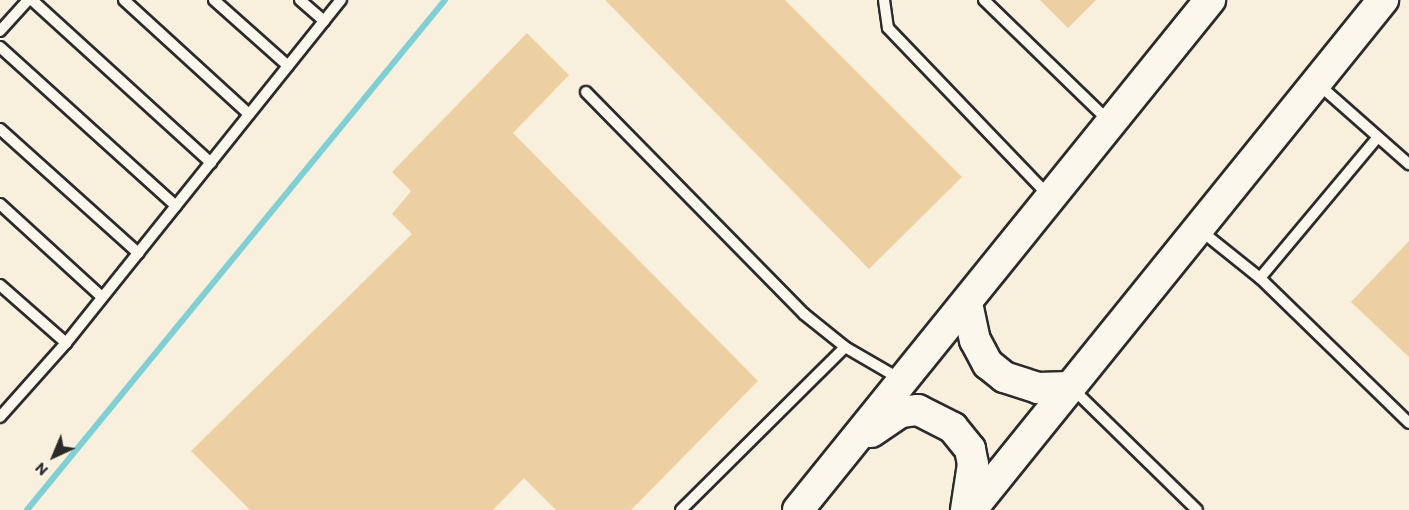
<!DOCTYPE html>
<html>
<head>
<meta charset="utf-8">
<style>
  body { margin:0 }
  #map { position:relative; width:1409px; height:510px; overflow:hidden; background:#f8efdd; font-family:Itim,sans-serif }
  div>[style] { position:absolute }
  .stream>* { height:6px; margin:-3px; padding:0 3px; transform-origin:3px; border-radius:3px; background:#7ed0d5 }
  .building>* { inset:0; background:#edd0a1 }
  .roads { filter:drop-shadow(2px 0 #2b2b2b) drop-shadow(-2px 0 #2b2b2b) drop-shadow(0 2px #2b2b2b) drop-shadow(0 -2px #2b2b2b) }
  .lane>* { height:10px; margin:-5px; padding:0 5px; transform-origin:5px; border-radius:5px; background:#fbf7ec }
  .secondary>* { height:30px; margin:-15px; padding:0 15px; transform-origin:15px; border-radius:15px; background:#fbf7ec }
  span { translate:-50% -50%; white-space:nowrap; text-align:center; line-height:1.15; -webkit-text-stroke:4.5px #fbf7ec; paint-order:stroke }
  .north { position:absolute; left:24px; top:426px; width:60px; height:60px; -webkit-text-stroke:4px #fbf7ec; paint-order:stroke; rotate:224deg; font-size:16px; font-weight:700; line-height:24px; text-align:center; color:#2b2b2b }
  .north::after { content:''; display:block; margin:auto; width:21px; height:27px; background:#2b2b2b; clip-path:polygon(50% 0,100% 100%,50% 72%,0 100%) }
</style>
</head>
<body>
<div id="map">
  <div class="stream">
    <i style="left:27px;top:510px;width:659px;rotate:-50.66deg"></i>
  </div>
  <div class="building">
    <i style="clip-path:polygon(605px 0,785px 0,962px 177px,869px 269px)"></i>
    <i style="clip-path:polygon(1040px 0,1096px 0,1068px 28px)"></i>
    <i style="clip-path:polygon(527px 33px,569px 75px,513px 133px,758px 381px,631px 510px,556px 510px,524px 478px,493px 510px,250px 510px,191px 451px,412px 234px,392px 214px,411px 191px,392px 172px)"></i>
    <i style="clip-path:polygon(1409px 241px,1409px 357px,1351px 302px)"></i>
  </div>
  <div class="roads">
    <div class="lane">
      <i style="left:32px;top:0;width:242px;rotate:42.3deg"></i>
      <i style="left:124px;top:0;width:169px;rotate:42.4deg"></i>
      <i style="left:214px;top:0;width:99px;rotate:41.7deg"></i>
      <i style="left:300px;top:0;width:32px;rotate:41deg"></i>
      <i style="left:884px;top:0;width:28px;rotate:82deg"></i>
      <i style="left:888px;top:28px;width:233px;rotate:46.2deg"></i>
      <i style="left:984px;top:0;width:174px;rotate:44.1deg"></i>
      <i style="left:0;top:31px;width:42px;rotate:-47.9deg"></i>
      <i style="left:0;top:47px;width:237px;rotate:42.1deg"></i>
      <i style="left:1317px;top:83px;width:123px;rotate:41.4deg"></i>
      <i style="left:586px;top:92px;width:311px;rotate:45.5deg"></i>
      <i style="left:804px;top:314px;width:53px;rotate:38.8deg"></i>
      <i style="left:845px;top:347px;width:64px;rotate:30.2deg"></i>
      <i style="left:0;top:129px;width:186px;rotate:41.9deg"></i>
      <i style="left:0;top:204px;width:138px;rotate:42.4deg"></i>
      <i style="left:1200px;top:230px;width:77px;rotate:38.7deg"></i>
      <i style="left:1260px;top:278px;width:208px;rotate:44.2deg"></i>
      <i style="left:1260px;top:278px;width:182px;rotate:-50.1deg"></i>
      <i style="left:0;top:285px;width:88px;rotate:41.3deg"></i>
      <i style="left:1073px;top:389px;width:173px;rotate:44.3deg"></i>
      <i style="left:0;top:417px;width:99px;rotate:-48.3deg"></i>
      <i style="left:66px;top:343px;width:440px;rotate:-51.3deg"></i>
      <i style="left:681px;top:510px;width:231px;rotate:-44.8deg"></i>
    </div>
    <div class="secondary">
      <i style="left:967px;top:303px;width:38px;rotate:78deg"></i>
      <i style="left:975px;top:340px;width:27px;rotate:62deg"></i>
      <i style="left:988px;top:364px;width:21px;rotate:39deg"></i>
      <i style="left:1004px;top:377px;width:36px;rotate:18deg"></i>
      <i style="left:1038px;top:388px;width:32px;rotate:-2deg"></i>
      <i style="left:871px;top:432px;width:36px;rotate:-34deg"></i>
      <i style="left:901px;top:412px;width:17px;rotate:-7deg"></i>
      <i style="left:918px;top:410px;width:39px;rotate:27deg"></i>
      <i style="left:953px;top:428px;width:27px;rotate:51deg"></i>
      <i style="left:970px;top:449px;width:15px;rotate:79deg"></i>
      <i style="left:973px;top:464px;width:47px;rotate:98.7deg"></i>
      <i style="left:798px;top:510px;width:656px;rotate:-51.07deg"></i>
      <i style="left:971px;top:510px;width:656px;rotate:-51.07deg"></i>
    </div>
  </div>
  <div class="north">N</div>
</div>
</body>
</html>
